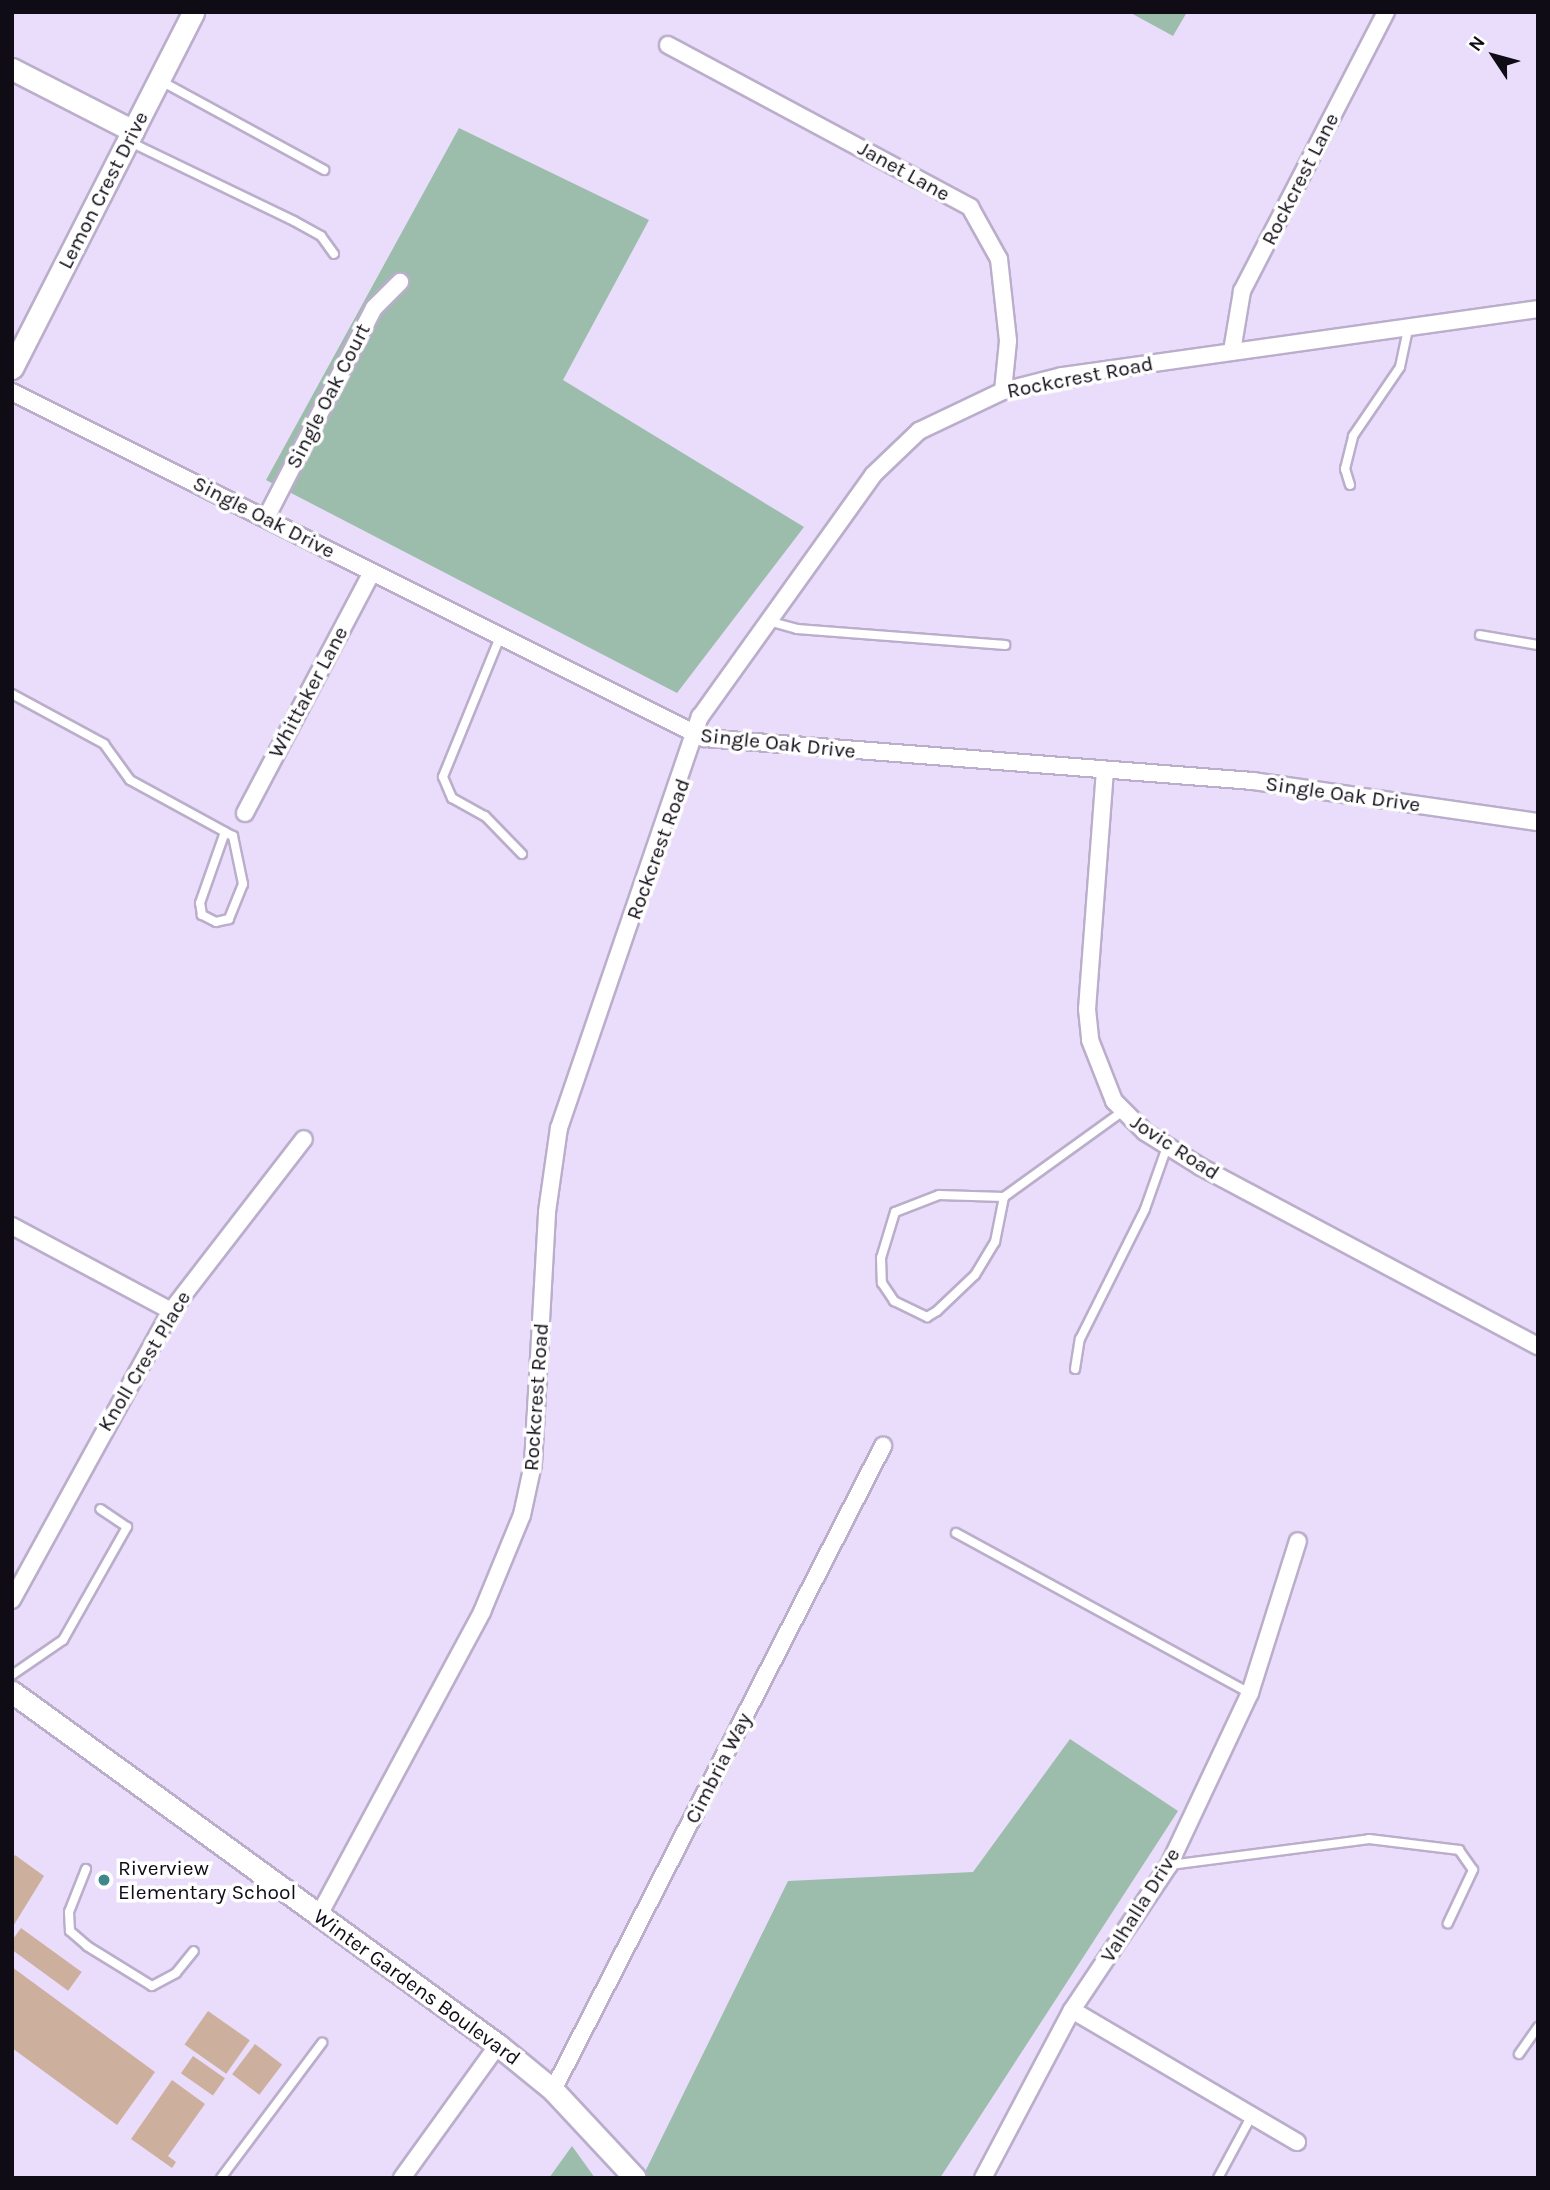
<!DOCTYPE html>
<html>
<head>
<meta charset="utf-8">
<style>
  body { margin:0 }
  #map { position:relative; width:1550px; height:2190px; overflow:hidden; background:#eaddfc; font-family:Karla,sans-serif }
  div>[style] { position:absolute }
  .green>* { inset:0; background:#9cbdab }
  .building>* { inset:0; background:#ccaf9c; transform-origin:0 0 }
  .roads { filter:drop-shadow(2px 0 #baaecb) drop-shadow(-2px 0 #baaecb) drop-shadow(0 2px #baaecb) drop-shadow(0 -2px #baaecb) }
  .lane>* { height:8px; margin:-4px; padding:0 4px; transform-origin:4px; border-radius:4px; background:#fff }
  .street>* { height:16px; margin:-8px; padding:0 8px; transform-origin:8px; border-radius:8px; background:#fff }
  .secondary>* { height:21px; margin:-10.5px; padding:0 10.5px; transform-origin:10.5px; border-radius:10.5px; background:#fff }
  .dots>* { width:19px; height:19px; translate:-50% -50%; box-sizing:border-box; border:4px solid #fff; border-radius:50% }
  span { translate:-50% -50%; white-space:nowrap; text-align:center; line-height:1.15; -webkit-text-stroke:7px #fff; paint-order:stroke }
  .street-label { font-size:21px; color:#100c16 }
  .poi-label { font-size:21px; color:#100c16 }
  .left { translate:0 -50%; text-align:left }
  .frame { position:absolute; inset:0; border:14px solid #100c16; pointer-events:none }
  .north { position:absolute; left:1459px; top:21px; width:70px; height:70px; -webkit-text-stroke:5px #fff; paint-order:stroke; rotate:306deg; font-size:19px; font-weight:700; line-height:28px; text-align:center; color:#100c16 }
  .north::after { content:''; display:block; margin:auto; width:24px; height:32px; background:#100c16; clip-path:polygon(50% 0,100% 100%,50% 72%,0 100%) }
</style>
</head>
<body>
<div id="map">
  <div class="green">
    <i style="clip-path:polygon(1129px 12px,1187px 12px,1173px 36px)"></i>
    <i style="clip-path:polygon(459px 128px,649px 220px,563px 380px,804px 527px,677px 693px,266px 480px)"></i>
    <i style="clip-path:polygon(1070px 1739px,1178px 1811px,940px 2178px,642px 2178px,788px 1881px,973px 1872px)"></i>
    <i style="clip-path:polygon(572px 2146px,595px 2178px,549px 2178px)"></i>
  </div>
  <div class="building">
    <i style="clip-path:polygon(15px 1855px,44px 1876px,12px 1928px,12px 1859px)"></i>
    <i style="left:21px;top:1928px;width:75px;height:23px;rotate:36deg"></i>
    <i style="clip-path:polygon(12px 1967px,155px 2072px,117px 2125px,12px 2048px)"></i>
    <i style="left:208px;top:2011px;width:51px;height:41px;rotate:35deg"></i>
    <i style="left:255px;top:2044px;width:34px;height:38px;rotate:37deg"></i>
    <i style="left:193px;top:2056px;width:39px;height:21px;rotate:35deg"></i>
    <i style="clip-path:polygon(172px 2080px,205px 2104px,168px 2156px,176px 2162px,172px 2168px,131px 2139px)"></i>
  </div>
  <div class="roads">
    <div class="lane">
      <i style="left:161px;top:81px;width:186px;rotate:28.6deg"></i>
      <i style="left:128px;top:141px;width:184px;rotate:25.7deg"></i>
      <i style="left:294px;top:221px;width:31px;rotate:29deg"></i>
      <i style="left:321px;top:236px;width:22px;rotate:54deg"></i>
      <i style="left:1350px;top:485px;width:17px;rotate:-107deg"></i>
      <i style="left:1345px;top:469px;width:34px;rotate:-76deg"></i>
      <i style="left:1353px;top:436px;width:83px;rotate:-55.7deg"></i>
      <i style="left:1400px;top:367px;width:40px;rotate:-78deg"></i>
      <i style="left:768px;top:621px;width:30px;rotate:15deg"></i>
      <i style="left:797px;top:629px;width:209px;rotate:4.4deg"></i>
      <i style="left:1480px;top:635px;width:59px;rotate:9.8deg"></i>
      <i style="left:500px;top:637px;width:151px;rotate:112.2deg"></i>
      <i style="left:443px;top:777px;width:23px;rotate:67deg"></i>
      <i style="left:452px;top:798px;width:38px;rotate:29deg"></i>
      <i style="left:485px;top:816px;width:53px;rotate:45.8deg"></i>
      <i style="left:12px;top:694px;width:105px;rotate:28.5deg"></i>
      <i style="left:104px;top:744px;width:44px;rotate:54.2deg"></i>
      <i style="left:130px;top:780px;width:108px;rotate:28.7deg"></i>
      <i style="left:225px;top:832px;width:9px;rotate:27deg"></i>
      <i style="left:233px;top:836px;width:49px;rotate:78.2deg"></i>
      <i style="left:243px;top:884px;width:38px;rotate:112deg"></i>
      <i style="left:229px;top:919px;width:13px;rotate:167deg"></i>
      <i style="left:216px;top:922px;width:16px;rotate:-153deg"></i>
      <i style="left:202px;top:915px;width:12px;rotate:-99deg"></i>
      <i style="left:200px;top:903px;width:75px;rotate:-70.6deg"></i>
      <i style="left:1004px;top:1197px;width:65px;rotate:-178.2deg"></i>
      <i style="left:939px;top:1195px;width:47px;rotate:158.9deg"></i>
      <i style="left:895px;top:1212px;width:48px;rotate:106.9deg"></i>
      <i style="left:881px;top:1258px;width:25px;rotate:88deg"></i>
      <i style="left:882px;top:1283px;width:22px;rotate:56deg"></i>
      <i style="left:894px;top:1301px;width:37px;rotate:26deg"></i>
      <i style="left:927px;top:1317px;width:12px;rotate:-31deg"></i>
      <i style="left:937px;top:1311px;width:52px;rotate:-43.5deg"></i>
      <i style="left:975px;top:1275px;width:39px;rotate:-59deg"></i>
      <i style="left:995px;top:1242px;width:46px;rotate:-78.7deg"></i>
      <i style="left:1004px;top:1197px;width:145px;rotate:-35.8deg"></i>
      <i style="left:1075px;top:1369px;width:30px;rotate:-81deg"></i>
      <i style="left:1080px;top:1339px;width:145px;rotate:-63.4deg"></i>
      <i style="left:1145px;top:1209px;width:66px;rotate:-70.5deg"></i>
      <i style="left:956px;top:1533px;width:335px;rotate:28.6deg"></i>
      <i style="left:12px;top:1675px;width:62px;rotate:-34.5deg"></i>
      <i style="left:63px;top:1640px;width:130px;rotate:-60.5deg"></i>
      <i style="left:127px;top:1527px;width:32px;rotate:-146deg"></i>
      <i style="left:1170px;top:1865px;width:201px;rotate:-7.4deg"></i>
      <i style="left:1369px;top:1839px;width:91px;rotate:7deg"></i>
      <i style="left:1459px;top:1850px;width:24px;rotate:55deg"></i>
      <i style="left:1473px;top:1870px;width:59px;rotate:115.3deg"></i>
      <i style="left:86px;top:1869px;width:46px;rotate:111.6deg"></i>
      <i style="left:69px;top:1912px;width:19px;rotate:87deg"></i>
      <i style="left:70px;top:1931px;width:23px;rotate:41deg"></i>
      <i style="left:87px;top:1946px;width:76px;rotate:31.6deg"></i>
      <i style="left:152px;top:1986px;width:27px;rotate:-28deg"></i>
      <i style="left:176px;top:1973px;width:28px;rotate:-51deg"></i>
      <i style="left:1519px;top:2054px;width:33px;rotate:-55deg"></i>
      <i style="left:221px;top:2178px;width:169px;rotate:-53.2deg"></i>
      <i style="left:1218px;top:2178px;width:72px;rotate:-61.6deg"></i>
    </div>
    <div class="street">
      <i style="left:668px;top:45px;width:343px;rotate:28.2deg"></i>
      <i style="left:970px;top:207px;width:60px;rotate:60.9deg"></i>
      <i style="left:999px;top:259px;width:82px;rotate:83.7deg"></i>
      <i style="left:1008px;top:341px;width:50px;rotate:95.7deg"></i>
      <i style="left:1232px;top:351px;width:61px;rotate:-80.5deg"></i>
      <i style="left:1242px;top:291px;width:314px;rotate:-62.7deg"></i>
      <i style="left:12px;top:392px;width:774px;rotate:26.57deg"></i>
      <i style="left:704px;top:738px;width:551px;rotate:4.48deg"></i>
      <i style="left:1253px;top:781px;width:288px;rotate:8.2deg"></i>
      <i style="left:266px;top:518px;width:236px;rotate:-62.8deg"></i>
      <i style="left:374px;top:308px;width:37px;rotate:-45deg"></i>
      <i style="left:1105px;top:770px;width:240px;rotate:94.3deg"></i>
      <i style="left:1087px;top:1009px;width:31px;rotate:84deg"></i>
      <i style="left:1090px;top:1040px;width:66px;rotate:68.5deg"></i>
      <i style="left:1114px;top:1101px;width:44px;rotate:45deg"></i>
      <i style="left:1145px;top:1132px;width:66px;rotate:32deg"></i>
      <i style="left:1201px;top:1167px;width:382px;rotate:28deg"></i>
      <i style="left:245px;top:813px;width:272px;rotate:-62.2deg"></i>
      <i style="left:12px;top:1226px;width:180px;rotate:28.1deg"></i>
      <i style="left:12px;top:1600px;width:330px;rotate:-61.2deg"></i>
      <i style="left:171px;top:1311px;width:217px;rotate:-52.3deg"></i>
      <i style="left:319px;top:1915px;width:344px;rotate:-61.7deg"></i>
      <i style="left:482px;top:1612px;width:105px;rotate:-67.6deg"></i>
      <i style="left:522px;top:1515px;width:52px;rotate:-77.8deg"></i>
      <i style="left:533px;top:1464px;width:252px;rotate:-86.8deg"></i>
      <i style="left:547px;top:1212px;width:85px;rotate:-81.9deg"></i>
      <i style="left:559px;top:1128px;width:435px;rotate:-71.1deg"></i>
      <i style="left:700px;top:717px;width:297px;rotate:-54.4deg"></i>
      <i style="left:873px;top:475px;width:64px;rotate:-43.7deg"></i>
      <i style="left:919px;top:431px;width:93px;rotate:-25.5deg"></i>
      <i style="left:1003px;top:391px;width:61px;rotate:-14.3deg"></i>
      <i style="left:1062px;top:376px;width:481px;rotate:-8deg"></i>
      <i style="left:1072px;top:2010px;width:261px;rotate:30.4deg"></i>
      <i style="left:553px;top:2090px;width:724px;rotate:-62.87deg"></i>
      <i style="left:402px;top:2178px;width:164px;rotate:-54.2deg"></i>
      <i style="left:983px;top:2178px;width:190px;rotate:-62.1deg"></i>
      <i style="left:1072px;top:2010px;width:174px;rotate:-56.2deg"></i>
      <i style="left:1169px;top:1865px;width:190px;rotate:-64.8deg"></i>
      <i style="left:1250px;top:1693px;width:159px;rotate:-72.5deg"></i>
    </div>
    <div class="secondary">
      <i style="left:12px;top:69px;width:136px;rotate:27.1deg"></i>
      <i style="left:12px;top:368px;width:399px;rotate:-63deg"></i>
      <i style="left:12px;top:1692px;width:601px;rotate:35.99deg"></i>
      <i style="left:498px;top:2045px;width:71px;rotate:39.3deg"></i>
      <i style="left:553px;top:2090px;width:120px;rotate:47deg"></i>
    </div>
  </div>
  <div class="dots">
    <i style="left:104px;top:1880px;background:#3f878c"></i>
  </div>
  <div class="street-label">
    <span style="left:904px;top:171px;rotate:29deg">Janet Lane</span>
    <span style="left:1300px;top:179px;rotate:-63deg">Rockcrest Lane</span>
    <span style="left:103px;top:190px;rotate:-63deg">Lemon Crest Drive</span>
    <span style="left:1080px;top:377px;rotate:-11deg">Rockcrest Road</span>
    <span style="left:328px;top:396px;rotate:-63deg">Single Oak Court</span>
    <span style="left:264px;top:517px;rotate:27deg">Single Oak Drive</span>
    <span style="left:308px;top:692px;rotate:-62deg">Whittaker Lane</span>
    <span style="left:778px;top:743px;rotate:6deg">Single Oak Drive</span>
    <span style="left:1343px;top:794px;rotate:8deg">Single Oak Drive</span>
    <span style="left:658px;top:849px;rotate:-70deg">Rockcrest Road</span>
    <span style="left:1175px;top:1147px;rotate:33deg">Jovic Road</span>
    <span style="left:144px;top:1361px;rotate:-59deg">Knoll Crest Place</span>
    <span style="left:536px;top:1397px;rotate:-86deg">Rockcrest Road</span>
    <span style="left:718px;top:1768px;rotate:-63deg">Cimbria Way</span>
    <span style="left:1140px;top:1905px;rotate:-58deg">Valhalla Drive</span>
    <span style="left:417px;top:1987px;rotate:36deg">Winter Gardens Boulevard</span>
  </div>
  <div class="poi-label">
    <span class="left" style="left:118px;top:1880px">Riverview<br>Elementary School</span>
  </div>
  <div class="frame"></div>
  <div class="north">N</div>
</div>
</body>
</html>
